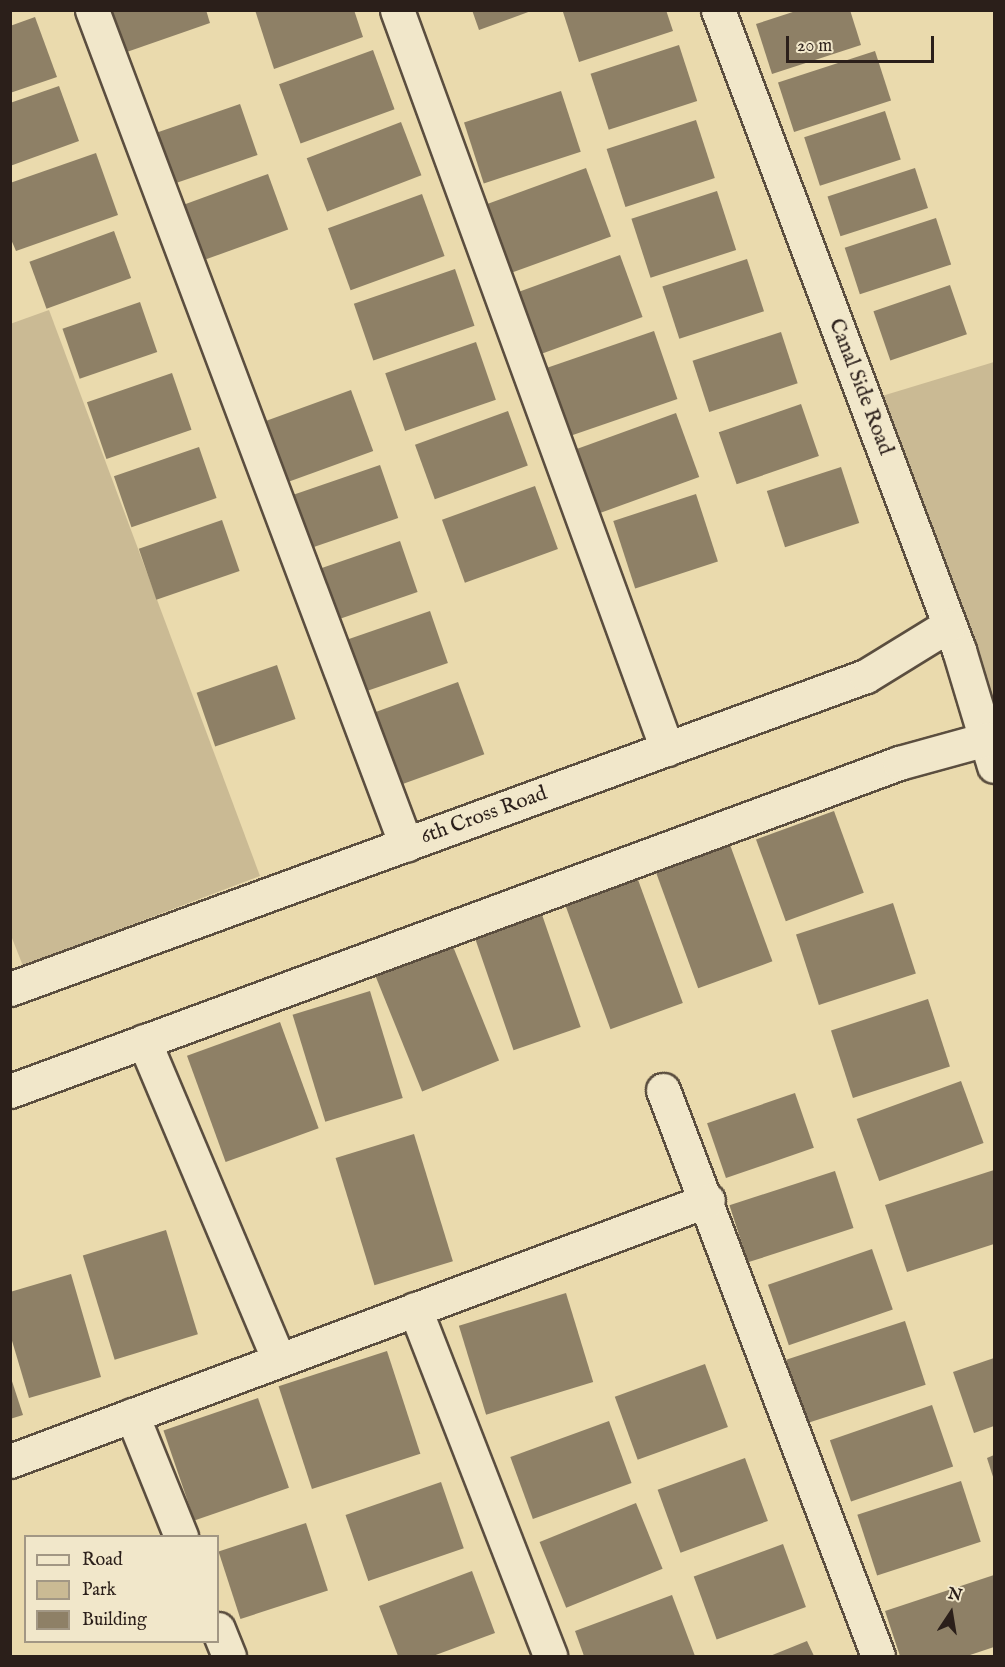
<!DOCTYPE html>
<html>
<head>
<meta charset="utf-8">
<style>
  body { margin:0 }
  #map { position:relative; width:1005px; height:1667px; overflow:hidden; background:#eadaad; font-family:"IM FELL English",serif }
  div>[style] { position:absolute }
  .green>* { inset:0; background:#caba94 }
  .building>* { inset:0; background:#8e8066; transform-origin:0 0 }
  .roads { filter:drop-shadow(2px 0 #5b4e3f) drop-shadow(-2px 0 #5b4e3f) drop-shadow(0 2px #5b4e3f) drop-shadow(0 -2px #5b4e3f) }
  .minor>* { height:33px; margin:-16.5px; padding:0 16.5px; transform-origin:16.5px; border-radius:16.5px; background:#f1e7ca }
  span { translate:-50% -50%; white-space:nowrap; text-align:center; line-height:1.15; -webkit-text-stroke:4.5px #f1e7ca; paint-order:stroke }
  .street-label { font-size:21px; color:#2b1f1a }
  .frame { position:absolute; inset:0; border:12px solid #2b1f1a; pointer-events:none }
  .legend { position:absolute; left:24px; top:1535px; width:195px; height:108px; box-sizing:border-box; background:#f1e7ca; border:2px solid #a29784; margin:0; padding:8px 10px; list-style:none; font-size:18px; color:#2b1f1a }
  .legend li { display:flex; align-items:center; gap:12px; height:30px }
  .legend b { width:30px; border:2px solid #a29784 }
  .north { position:absolute; left:921px; top:1583px; width:60px; height:60px; -webkit-text-stroke:4px #f1e7ca; paint-order:stroke; rotate:12deg; font-size:16px; font-weight:700; line-height:24px; text-align:center; color:#2b1f1a }
  .north::after { content:''; display:block; margin:auto; width:21px; height:27px; background:#2b1f1a; clip-path:polygon(50% 0,100% 100%,50% 72%,0 100%) }
  .scale { position:absolute; left:786px; top:36px; width:148px; height:27px; box-sizing:border-box; border:3px solid #2b1f1a; border-top:0; padding-left:8px; font-size:18px; line-height:21px; white-space:nowrap; color:#2b1f1a; -webkit-text-stroke:4px #f1e7ca; paint-order:stroke }
</style>
</head>
<body>
<div id="map">
  <div class="green">
    <i style="clip-path:polygon(49px 310px,260px 876px,23px 966px,10px 933px,10px 324px)"></i>
    <i style="clip-path:polygon(994px 362px,994px 714px,882px 396px)"></i>
  </div>
  <div class="building">
    <i style="clip-path:polygon(105px 10px,206px 10px,210px 23px,121px 54px)"></i>
    <i style="clip-path:polygon(255px 10px,354px 10px,363px 37px,274px 69px)"></i>
    <i style="clip-path:polygon(472px 10px,531px 10px,531px 11px,479px 30px)"></i>
    <i style="clip-path:polygon(570px 10px,666px 10px,673px 31px,579px 62px,563px 12px)"></i>
    <i style="clip-path:polygon(799px 10px,850px 10px,861px 45px,772px 74px,756px 24px)"></i>
    <i style="clip-path:polygon(35px 17px,57px 77px,10px 93px,10px 26px)"></i>
    <i style="left:679px;top:45px;width:59px;height:93px;rotate:72deg"></i>
    <i style="left:373px;top:50px;width:63px;height:100px;rotate:70deg"></i>
    <i style="left:875px;top:51px;width:52px;height:102px;rotate:72deg"></i>
    <i style="clip-path:polygon(59px 86px,79px 141px,10px 166px,10px 103px)"></i>
    <i style="left:561px;top:91px;width:64px;height:102px;rotate:72deg"></i>
    <i style="left:240px;top:104px;width:54px;height:90px;rotate:71deg"></i>
    <i style="left:885px;top:111px;width:51px;height:85px;rotate:72deg"></i>
    <i style="left:696px;top:120px;width:61px;height:94px;rotate:72deg"></i>
    <i style="left:401px;top:122px;width:57px;height:101px;rotate:69deg"></i>
    <i style="clip-path:polygon(96px 153px,118px 215px,16px 251px,10px 237px,10px 183px)"></i>
    <i style="left:586px;top:168px;width:73px;height:111px;rotate:70deg"></i>
    <i style="left:915px;top:168px;width:42px;height:92px;rotate:72deg"></i>
    <i style="left:268px;top:174px;width:59px;height:97px;rotate:70deg"></i>
    <i style="left:717px;top:191px;width:62px;height:90px;rotate:72deg"></i>
    <i style="left:422px;top:194px;width:66px;height:100px;rotate:70deg"></i>
    <i style="left:936px;top:218px;width:49px;height:96px;rotate:72deg"></i>
    <i style="left:114px;top:231px;width:50px;height:90px;rotate:70deg"></i>
    <i style="left:620px;top:255px;width:66px;height:114px;rotate:70deg"></i>
    <i style="left:747px;top:259px;width:55px;height:89px;rotate:72deg"></i>
    <i style="left:455px;top:269px;width:60px;height:107px;rotate:71deg"></i>
    <i style="left:950px;top:285px;width:52px;height:81px;rotate:71deg"></i>
    <i style="left:140px;top:302px;width:53px;height:82px;rotate:71deg"></i>
    <i style="left:654px;top:331px;width:72px;height:116px;rotate:71deg"></i>
    <i style="left:781px;top:332px;width:54px;height:93px;rotate:72deg"></i>
    <i style="left:476px;top:342px;width:61px;height:96px;rotate:71deg"></i>
    <i style="left:172px;top:373px;width:60px;height:90px;rotate:71deg"></i>
    <i style="left:351px;top:390px;width:65px;height:90px;rotate:70deg"></i>
    <i style="left:801px;top:404px;width:55px;height:87px;rotate:71deg"></i>
    <i style="left:508px;top:411px;width:58px;height:99px;rotate:70deg"></i>
    <i style="left:676px;top:413px;width:68px;height:110px;rotate:70deg"></i>
    <i style="left:199px;top:447px;width:54px;height:90px;rotate:71deg"></i>
    <i style="left:380px;top:465px;width:56px;height:100px;rotate:71deg"></i>
    <i style="left:841px;top:467px;width:59px;height:78px;rotate:72deg"></i>
    <i style="left:535px;top:486px;width:67px;height:99px;rotate:70deg"></i>
    <i style="left:696px;top:494px;width:71px;height:87px;rotate:72deg"></i>
    <i style="left:222px;top:520px;width:54px;height:88px;rotate:71deg"></i>
    <i style="left:400px;top:541px;width:54px;height:88px;rotate:71deg"></i>
    <i style="left:430px;top:611px;width:55px;height:88px;rotate:71deg"></i>
    <i style="left:277px;top:665px;width:57px;height:85px;rotate:71deg"></i>
    <i style="left:458px;top:682px;width:77px;height:89px;rotate:70deg"></i>
    <i style="left:834px;top:811px;width:87px;height:83px;rotate:70deg"></i>
    <i style="left:729px;top:842px;width:127px;height:79px;rotate:70deg"></i>
    <i style="left:637px;top:877px;width:134px;height:77px;rotate:70deg"></i>
    <i style="left:893px;top:903px;width:74px;height:102px;rotate:72deg"></i>
    <i style="left:539px;top:906px;width:128px;height:71px;rotate:71deg"></i>
    <i style="left:450px;top:939px;width:131px;height:83px;rotate:68deg"></i>
    <i style="left:370px;top:991px;width:112px;height:81px;rotate:73deg"></i>
    <i style="left:928px;top:999px;width:71px;height:102px;rotate:72deg"></i>
    <i style="left:280px;top:1022px;width:113px;height:99px;rotate:70deg"></i>
    <i style="left:961px;top:1081px;width:66px;height:111px;rotate:70deg"></i>
    <i style="left:795px;top:1093px;width:58px;height:93px;rotate:71deg"></i>
    <i style="left:414px;top:1134px;width:133px;height:82px;rotate:73deg"></i>
    <i style="clip-path:polygon(994px 1170px,994px 1244px,907px 1272px,885px 1205px)"></i>
    <i style="left:835px;top:1171px;width:60px;height:111px;rotate:72deg"></i>
    <i style="left:166px;top:1230px;width:109px;height:87px;rotate:73deg"></i>
    <i style="left:872px;top:1249px;width:64px;height:110px;rotate:71deg"></i>
    <i style="clip-path:polygon(71px 1274px,101px 1377px,29px 1398px,10px 1334px,10px 1292px)"></i>
    <i style="left:566px;top:1293px;width:93px;height:112px;rotate:73deg"></i>
    <i style="left:905px;top:1321px;width:67px;height:125px;rotate:72deg"></i>
    <i style="left:387px;top:1351px;width:108px;height:114px;rotate:72deg"></i>
    <i style="clip-path:polygon(994px 1358px,994px 1426px,974px 1433px,953px 1372px)"></i>
    <i style="left:705px;top:1364px;width:67px;height:96px;rotate:70deg"></i>
    <i style="clip-path:polygon(10px 1375px,23px 1415px,10px 1419px)"></i>
    <i style="left:258px;top:1398px;width:95px;height:100px;rotate:71deg"></i>
    <i style="left:932px;top:1405px;width:65px;height:108px;rotate:71deg"></i>
    <i style="left:609px;top:1421px;width:66px;height:105px;rotate:70deg"></i>
    <i style="clip-path:polygon(994px 1455px,994px 1480px,987px 1458px)"></i>
    <i style="left:745px;top:1458px;width:67px;height:93px;rotate:70deg"></i>
    <i style="left:961px;top:1481px;width:64px;height:109px;rotate:72deg"></i>
    <i style="left:441px;top:1482px;width:70px;height:101px;rotate:71deg"></i>
    <i style="left:636px;top:1503px;width:71px;height:104px;rotate:68deg"></i>
    <i style="left:306px;top:1523px;width:71px;height:92px;rotate:72deg"></i>
    <i style="left:783px;top:1544px;width:67px;height:95px;rotate:70deg"></i>
    <i style="clip-path:polygon(472px 1571px,495px 1633px,433px 1656px,398px 1656px,379px 1606px)"></i>
    <i style="clip-path:polygon(994px 1575px,994px 1647px,967px 1656px,900px 1656px,885px 1611px)"></i>
    <i style="clip-path:polygon(672px 1595px,695px 1656px,584px 1656px,575px 1631px)"></i>
    <i style="clip-path:polygon(807px 1641px,814px 1656px,770px 1656px)"></i>
  </div>
  <div class="roads">
    <div class="minor">
      <i style="left:92px;top:10px;width:892px;rotate:69.39deg"></i>
      <i style="left:397px;top:10px;width:787px;rotate:69.93deg"></i>
      <i style="left:718px;top:10px;width:684px;rotate:69.37deg"></i>
      <i style="left:959px;top:650px;width:121px;rotate:73.2deg"></i>
      <i style="left:10px;top:989px;width:911px;rotate:-20.09deg"></i>
      <i style="left:866px;top:676px;width:97px;rotate:-31.6deg"></i>
      <i style="left:144px;top:1041px;width:346px;rotate:67.1deg"></i>
      <i style="left:663px;top:1090px;width:605px;rotate:69.2deg"></i>
      <i style="left:10px;top:1091px;width:948px;rotate:-20.25deg"></i>
      <i style="left:899px;top:763px;width:90px;rotate:-15.4deg"></i>
      <i style="left:415px;top:1309px;width:372px;rotate:68.7deg"></i>
      <i style="left:132px;top:1415px;width:131px;rotate:68deg"></i>
      <i style="left:10px;top:1461px;width:745px;rotate:-20.5deg"></i>
      <i style="left:218px;top:1629px;width:29px;rotate:68deg"></i>
    </div>
  </div>
  <div class="street-label">
    <span style="left:860px;top:387px;rotate:69deg">Canal Side Road</span>
    <span style="left:484px;top:816px;rotate:-20deg">6th Cross Road</span>
  </div>
  <div class="frame"></div>
  <ul class="legend">
  <li><b style="height:8px;background:#f1e7ca"></b>Road</li>
  <li><b style="height:16px;background:#caba94"></b>Park</li>
  <li><b style="height:16px;background:#8e8066"></b>Building</li>
  </ul>
  <div class="north">N</div>
  <div class="scale">20 m</div>
</div>
</body>
</html>
